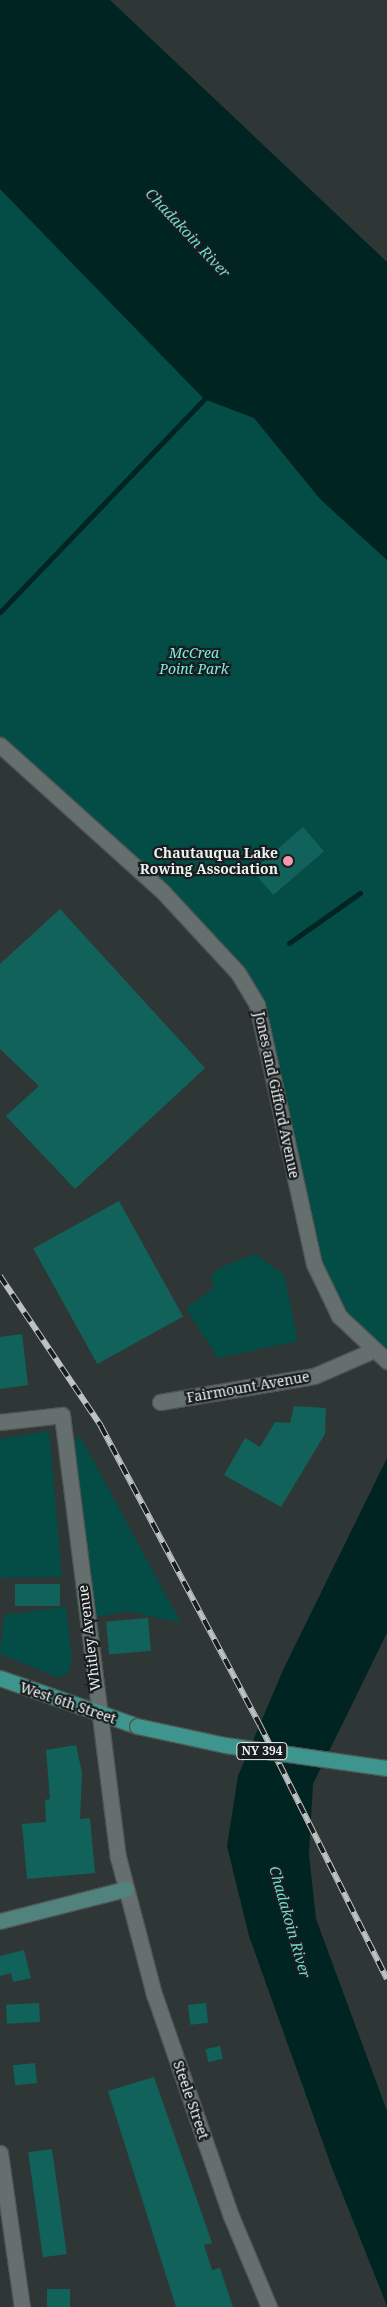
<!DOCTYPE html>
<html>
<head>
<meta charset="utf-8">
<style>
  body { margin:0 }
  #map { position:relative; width:387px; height:2307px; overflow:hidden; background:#2e3736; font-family:"Noto Serif",serif }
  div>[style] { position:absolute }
  .green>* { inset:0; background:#044c46 }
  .water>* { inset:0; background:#002421 }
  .stream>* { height:5px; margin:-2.5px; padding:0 2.5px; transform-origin:2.5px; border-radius:2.5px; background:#002421 }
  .building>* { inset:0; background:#12625c; transform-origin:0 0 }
  .roads { filter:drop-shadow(1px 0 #4e5554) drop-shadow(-1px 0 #4e5554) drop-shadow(0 1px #4e5554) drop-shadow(0 -1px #4e5554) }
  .street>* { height:15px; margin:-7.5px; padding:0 7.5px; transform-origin:7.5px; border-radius:7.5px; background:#65706e }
  .secondary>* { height:15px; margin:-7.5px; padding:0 7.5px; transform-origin:7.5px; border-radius:7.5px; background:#52827e }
  .primary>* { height:15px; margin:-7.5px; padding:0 7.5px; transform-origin:7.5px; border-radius:7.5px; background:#3e958d }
  .rail>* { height:5.5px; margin-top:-2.75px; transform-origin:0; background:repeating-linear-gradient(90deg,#191d1d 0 11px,#bcc3c2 0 22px); box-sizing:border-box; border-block:1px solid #bcc3c2 }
  .bridges { filter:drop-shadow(1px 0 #4e5554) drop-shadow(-1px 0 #4e5554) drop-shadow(0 1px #4e5554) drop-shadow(0 -1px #4e5554) }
  .primary-bridge>* { height:15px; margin:-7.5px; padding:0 7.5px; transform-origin:7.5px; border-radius:7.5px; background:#3e958d }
  .dots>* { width:14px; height:14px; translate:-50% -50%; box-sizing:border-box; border:2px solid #191d1d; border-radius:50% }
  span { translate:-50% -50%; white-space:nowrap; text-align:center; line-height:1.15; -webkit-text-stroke:4.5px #191d1d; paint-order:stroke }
  .shield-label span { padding:1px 4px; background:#191d1d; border:1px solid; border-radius:4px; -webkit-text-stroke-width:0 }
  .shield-label { font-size:12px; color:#ecf2f1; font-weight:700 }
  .park-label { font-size:14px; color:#7eece1; font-style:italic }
  .poi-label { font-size:14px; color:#ecf2f1; font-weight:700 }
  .right { translate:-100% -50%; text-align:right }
  .street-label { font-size:14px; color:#ecf2f1 }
  .water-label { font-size:15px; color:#6bdacf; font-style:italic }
</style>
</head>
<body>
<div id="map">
  <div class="green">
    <i style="clip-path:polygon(0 189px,204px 399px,254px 418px,320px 499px,387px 560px,387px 1361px,339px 1316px,314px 1264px,257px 1005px,238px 973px,0 750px)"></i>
    <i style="clip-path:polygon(255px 1254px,284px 1275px,298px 1341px,218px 1358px,186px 1309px,215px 1287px,210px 1278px,219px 1268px)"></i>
    <i style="clip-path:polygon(49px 1431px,62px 1577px,0 1578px,0 1439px)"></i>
    <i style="clip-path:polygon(80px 1436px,181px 1623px,128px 1611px,97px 1617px,70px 1442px)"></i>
    <i style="clip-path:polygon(66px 1607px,72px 1661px,67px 1675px,57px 1677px,0 1654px,4px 1615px)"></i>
  </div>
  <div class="water">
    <i style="clip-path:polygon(0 0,110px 0,387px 262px,387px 560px,320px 499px,254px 418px,204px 399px,0 189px)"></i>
    <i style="clip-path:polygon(387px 1458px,387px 1633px,313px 1784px,309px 1854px,316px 1919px,387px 2111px,387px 2306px,332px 2168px,249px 1936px,227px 1846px,238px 1776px,283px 1670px)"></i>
  </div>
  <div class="stream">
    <i style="left:0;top:612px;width:302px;rotate:-46.2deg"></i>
    <i style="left:289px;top:943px;width:87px;rotate:-35.2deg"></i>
  </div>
  <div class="building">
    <i style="left:303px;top:827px;width:32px;height:67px;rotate:49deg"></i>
    <i style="clip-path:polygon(60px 909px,205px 1068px,75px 1189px,6px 1116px,39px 1086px,0 1049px,0 964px)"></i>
    <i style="left:119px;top:1201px;width:132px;height:98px;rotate:61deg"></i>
    <i style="clip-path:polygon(22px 1334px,28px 1385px,0 1389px,0 1337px)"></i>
    <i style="clip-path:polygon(294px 1406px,326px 1408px,325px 1434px,281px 1507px,224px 1475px,245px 1438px,260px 1447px,275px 1422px,290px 1423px)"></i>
    <i style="left:15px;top:1584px;width:45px;height:22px"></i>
    <i style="left:148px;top:1618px;width:33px;height:42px;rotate:85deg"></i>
    <i style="clip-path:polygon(76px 1745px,82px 1773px,80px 1819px,90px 1818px,95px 1873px,27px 1879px,22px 1824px,46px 1822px,45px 1800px,50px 1799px,46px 1750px)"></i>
    <i style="clip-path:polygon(24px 1950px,31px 1978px,13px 1982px,11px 1973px,0 1976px,0 1956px)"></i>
    <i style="left:39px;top:2003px;width:19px;height:33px;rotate:87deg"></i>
    <i style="left:206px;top:2003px;width:20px;height:18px;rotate:84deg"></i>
    <i style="left:220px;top:2046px;width:13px;height:15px;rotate:77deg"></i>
    <i style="left:35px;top:2063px;width:20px;height:22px;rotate:84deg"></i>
    <i style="clip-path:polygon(154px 2077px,212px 2243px,204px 2245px,212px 2270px,220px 2268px,233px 2307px,176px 2307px,108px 2091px)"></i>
    <i style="left:52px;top:2149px;width:106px;height:24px;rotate:82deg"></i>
    <i style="left:47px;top:2289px;width:23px;height:18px"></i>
  </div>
  <div class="roads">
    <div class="street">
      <i style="left:0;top:745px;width:219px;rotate:42deg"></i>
      <i style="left:163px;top:892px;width:110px;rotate:47.2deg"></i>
      <i style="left:238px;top:973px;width:37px;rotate:59deg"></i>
      <i style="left:257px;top:1005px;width:265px;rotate:77.6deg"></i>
      <i style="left:314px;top:1264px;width:58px;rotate:64.3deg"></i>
      <i style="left:339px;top:1316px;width:66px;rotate:43.2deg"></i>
      <i style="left:160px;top:1402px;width:156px;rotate:-9.6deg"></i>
      <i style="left:314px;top:1376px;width:65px;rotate:-23.4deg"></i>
      <i style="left:0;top:1422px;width:62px;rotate:-6.4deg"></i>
      <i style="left:62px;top:1415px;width:446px;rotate:82.8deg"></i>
      <i style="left:118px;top:1857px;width:142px;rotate:75.3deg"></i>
      <i style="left:154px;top:1994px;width:235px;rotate:70.9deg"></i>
      <i style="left:231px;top:2216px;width:99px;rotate:67.3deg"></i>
      <i style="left:0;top:2153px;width:156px;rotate:81.9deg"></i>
    </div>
    <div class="secondary">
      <i style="left:0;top:1921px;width:130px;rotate:-14.3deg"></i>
    </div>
    <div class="primary">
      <i style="left:0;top:1678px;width:145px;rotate:19.3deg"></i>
    </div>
  </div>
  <div class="rail">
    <i style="left:0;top:1276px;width:181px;rotate:56deg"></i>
    <i style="left:101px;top:1426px;width:339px;rotate:62deg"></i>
    <i style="left:260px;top:1725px;width:284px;rotate:63.4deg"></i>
  </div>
  <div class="bridges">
    <div class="primary-bridge">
      <i style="left:137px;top:1726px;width:90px;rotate:12.2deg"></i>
      <i style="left:225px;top:1745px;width:164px;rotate:8.1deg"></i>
    </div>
  </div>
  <div class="dots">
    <i style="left:288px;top:861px;background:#f39aac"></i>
  </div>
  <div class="shield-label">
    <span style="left:262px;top:1751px">NY 394</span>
  </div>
  <div class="park-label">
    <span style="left:194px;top:661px">McCrea<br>Point Park</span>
  </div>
  <div class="poi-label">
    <span class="right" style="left:278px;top:861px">Chautauqua Lake<br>Rowing Association</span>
  </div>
  <div class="street-label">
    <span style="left:277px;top:1095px;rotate:78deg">Jones and Gifford Avenue</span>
    <span style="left:248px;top:1387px;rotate:-10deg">Fairmount Avenue</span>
    <span style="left:89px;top:1638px;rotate:-97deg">Whitley Avenue</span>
    <span style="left:68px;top:1703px;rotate:19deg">West 6th Street</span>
    <span style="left:191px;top:2100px;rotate:71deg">Steele Street</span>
  </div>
  <div class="water-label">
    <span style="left:188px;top:233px;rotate:47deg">Chadakoin River</span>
    <span style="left:290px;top:1922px;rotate:74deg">Chadakoin River</span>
  </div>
</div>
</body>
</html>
